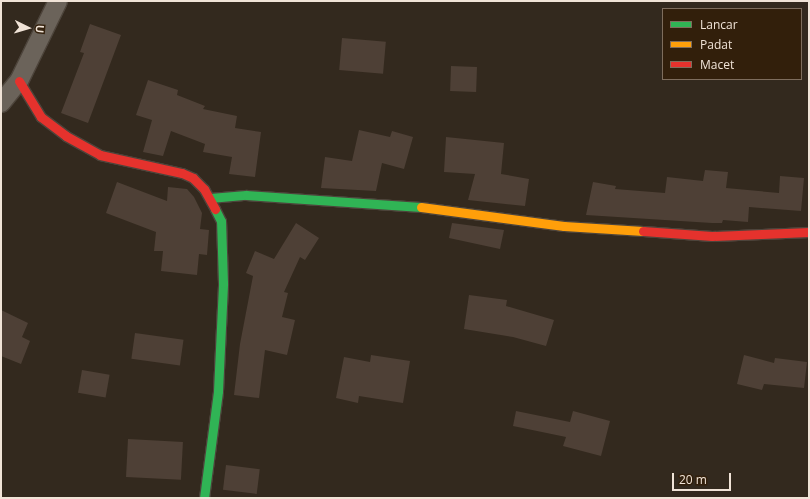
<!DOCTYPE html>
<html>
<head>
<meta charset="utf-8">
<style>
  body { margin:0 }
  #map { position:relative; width:810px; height:499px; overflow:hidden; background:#33291e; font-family:"Open Sans",sans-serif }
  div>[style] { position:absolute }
  .building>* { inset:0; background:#4e4036; transform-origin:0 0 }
  .roads { filter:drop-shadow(1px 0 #4d443b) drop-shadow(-1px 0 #4d443b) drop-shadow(0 1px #4d443b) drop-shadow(0 -1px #4d443b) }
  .street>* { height:18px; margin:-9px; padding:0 9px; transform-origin:9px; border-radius:9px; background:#6b635a }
  .fast>* { height:9px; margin:-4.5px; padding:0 4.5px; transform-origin:4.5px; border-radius:4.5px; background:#30b455 }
  .slow>* { height:9px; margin:-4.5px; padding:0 4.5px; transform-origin:4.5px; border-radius:4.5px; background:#ff9f0a }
  .jam>* { height:9px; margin:-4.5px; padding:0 4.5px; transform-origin:4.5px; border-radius:4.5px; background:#e5322d }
  span { translate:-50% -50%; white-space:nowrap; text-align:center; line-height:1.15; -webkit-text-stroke:3px #321f0b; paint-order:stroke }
  .frame { position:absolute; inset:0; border:2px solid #f0e3d7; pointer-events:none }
  .legend { position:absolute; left:662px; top:8px; width:140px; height:72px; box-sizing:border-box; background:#321f0b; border:1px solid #7e6d5d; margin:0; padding:5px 7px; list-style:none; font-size:12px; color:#f0e3d7 }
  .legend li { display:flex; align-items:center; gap:8px; height:20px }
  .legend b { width:20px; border:1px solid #7e6d5d }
  .north { position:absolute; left:8px; top:8px; width:40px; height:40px; -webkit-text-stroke:3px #321f0b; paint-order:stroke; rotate:95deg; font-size:11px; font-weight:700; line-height:16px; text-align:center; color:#f0e3d7 }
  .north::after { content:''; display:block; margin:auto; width:14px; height:18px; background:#f0e3d7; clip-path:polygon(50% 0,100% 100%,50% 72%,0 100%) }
  .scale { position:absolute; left:672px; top:473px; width:59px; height:18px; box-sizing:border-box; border:2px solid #f0e3d7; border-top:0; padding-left:5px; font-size:12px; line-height:14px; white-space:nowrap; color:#f0e3d7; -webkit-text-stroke:3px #321f0b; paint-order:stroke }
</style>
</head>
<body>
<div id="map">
  <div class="building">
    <i style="clip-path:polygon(90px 24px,121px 35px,88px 123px,61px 113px,84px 53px,80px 52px)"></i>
    <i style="left:342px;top:38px;width:44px;height:32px;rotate:5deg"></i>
    <i style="left:451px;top:66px;width:26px;height:25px;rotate:2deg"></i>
    <i style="clip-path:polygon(148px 80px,178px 90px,177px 95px,205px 106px,203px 109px,237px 116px,235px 128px,261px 132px,255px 177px,229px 174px,232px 157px,203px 152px,205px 144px,171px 131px,163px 156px,143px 152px,152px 120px,136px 115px)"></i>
    <i style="clip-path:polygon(359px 130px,390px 137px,392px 131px,413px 137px,404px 169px,382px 163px,376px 191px,321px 188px,325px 157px,352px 161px)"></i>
    <i style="clip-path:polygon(446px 137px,504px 143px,501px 174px,529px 179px,525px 206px,468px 200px,475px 174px,444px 172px)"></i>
    <i style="clip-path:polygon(705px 170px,728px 172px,726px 188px,779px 193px,780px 176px,804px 178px,801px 211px,749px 207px,748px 222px,723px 220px,722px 223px,712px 223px,586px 215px,593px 182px,616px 186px,615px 189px,665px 193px,667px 177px,703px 181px)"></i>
    <i style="clip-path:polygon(117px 182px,167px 201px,168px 187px,187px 189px,194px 197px,202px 213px,200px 229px,209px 230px,207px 255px,199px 254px,197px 275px,161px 271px,163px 251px,154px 251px,156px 232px,106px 213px)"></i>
    <i style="clip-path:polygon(296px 223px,319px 238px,305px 260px,300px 257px,284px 292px,288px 293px,282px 317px,295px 320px,287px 355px,265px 350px,259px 398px,234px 395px,240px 344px,253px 276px,246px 273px,255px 251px,274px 259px)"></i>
    <i style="clip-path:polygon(452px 223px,504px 230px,500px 249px,449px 238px)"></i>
    <i style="clip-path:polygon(469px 295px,507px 300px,506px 306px,554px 320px,546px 346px,513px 337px,464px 329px)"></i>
    <i style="clip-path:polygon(1px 310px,28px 323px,22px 337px,30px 341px,21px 364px,1px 356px)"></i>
    <i style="left:135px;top:333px;width:49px;height:26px;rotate:8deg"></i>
    <i style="clip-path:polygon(371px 355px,410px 361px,403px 403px,359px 396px,358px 403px,336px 398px,344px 357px,370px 362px)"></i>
    <i style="clip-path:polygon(744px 355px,774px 363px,775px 358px,807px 362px,804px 388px,764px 384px,762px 390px,737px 384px)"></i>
    <i style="left:82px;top:370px;width:28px;height:23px;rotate:10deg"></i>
    <i style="clip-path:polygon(516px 411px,570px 422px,573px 411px,610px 421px,601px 456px,563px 446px,566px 437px,513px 426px)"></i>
    <i style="left:128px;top:439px;width:55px;height:38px;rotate:3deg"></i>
    <i style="left:226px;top:465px;width:34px;height:25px;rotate:7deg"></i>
  </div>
  <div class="roads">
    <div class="street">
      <i style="left:1px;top:103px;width:28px;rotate:-51deg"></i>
      <i style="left:19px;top:81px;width:89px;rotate:-64deg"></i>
    </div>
    <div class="fast">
      <i style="left:210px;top:198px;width:36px;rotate:-5deg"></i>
      <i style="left:246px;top:195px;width:175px;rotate:3.9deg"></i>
      <i style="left:204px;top:498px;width:108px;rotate:-82.5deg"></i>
      <i style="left:218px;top:391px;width:108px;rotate:-87.3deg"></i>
      <i style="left:223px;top:283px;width:62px;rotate:-91.8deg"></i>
      <i style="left:221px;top:221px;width:13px;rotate:-117deg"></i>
    </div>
    <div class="slow">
      <i style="left:421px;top:207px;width:144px;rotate:7.6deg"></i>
      <i style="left:564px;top:226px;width:79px;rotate:3.6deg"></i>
    </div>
    <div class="jam">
      <i style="left:19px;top:81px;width:42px;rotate:58.6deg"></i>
      <i style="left:41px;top:117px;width:31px;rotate:37deg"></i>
      <i style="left:66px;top:136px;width:39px;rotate:29deg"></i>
      <i style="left:100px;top:155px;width:84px;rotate:12.4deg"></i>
      <i style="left:182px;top:173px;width:12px;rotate:24deg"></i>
      <i style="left:193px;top:178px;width:16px;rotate:45deg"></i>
      <i style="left:204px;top:189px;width:23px;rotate:61deg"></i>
      <i style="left:643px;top:231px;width:69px;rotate:4.1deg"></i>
      <i style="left:712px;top:236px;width:97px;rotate:-2.4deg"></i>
    </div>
  </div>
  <div class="frame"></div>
  <ul class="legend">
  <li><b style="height:5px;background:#30b455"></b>Lancar</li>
  <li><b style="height:5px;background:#ff9f0a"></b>Padat</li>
  <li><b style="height:5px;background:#e5322d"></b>Macet</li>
  </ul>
  <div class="north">U</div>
  <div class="scale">20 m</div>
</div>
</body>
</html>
